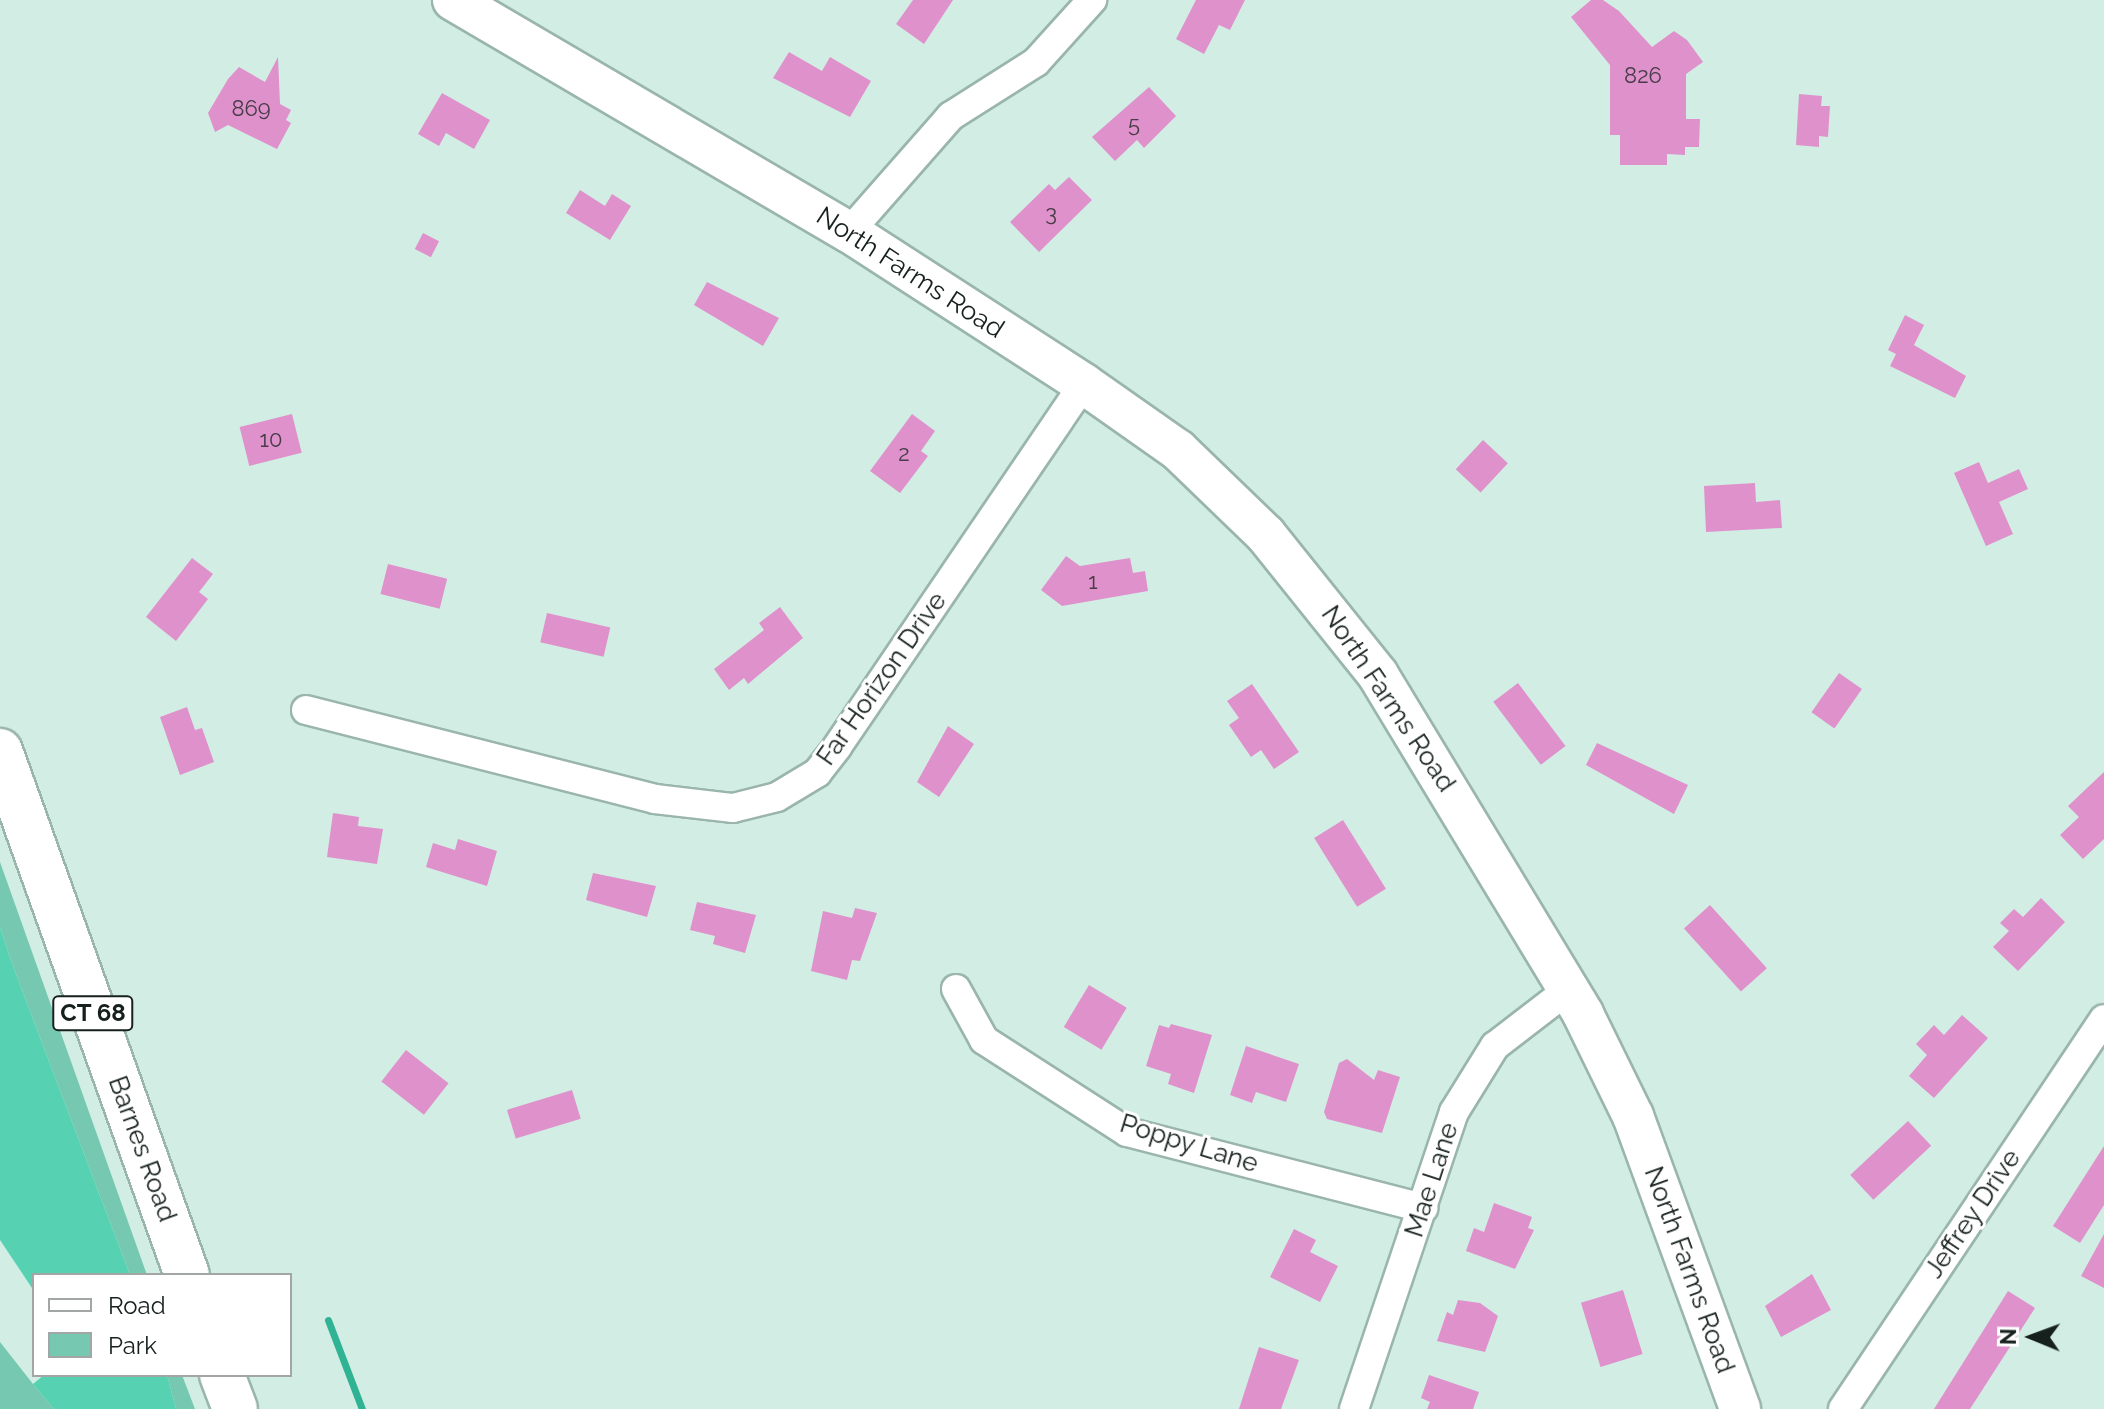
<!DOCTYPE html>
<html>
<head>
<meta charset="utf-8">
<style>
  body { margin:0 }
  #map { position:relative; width:2104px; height:1409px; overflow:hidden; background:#d2eee4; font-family:Raleway,sans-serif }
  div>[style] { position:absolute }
  .green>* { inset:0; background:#76c8b0 }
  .forest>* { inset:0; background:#56d1b2 }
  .stream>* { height:7px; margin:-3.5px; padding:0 3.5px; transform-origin:3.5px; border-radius:3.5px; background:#2fb394 }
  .building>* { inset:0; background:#df91cb; transform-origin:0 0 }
  .roads { filter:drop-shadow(2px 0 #9ab5ac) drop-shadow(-2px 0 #9ab5ac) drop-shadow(0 2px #9ab5ac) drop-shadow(0 -2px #9ab5ac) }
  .street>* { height:28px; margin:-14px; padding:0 14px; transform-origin:14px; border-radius:14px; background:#fff }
  .secondary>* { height:40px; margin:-20px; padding:0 20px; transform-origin:20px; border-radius:20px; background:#fff }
  .primary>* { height:44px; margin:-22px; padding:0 22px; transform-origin:22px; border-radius:22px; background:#fff }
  span { translate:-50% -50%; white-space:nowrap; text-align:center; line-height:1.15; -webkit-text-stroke:6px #fff; paint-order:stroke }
  .number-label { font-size:22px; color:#483c48 }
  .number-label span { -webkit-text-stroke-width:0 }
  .shield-label span { padding:2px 6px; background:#fff; border:2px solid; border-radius:6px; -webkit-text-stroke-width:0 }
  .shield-label { font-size:24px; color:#16201d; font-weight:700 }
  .street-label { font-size:26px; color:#16201d }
  .legend { position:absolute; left:32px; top:1273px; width:260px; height:104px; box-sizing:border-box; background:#fff; border:2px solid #a2a6a5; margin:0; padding:10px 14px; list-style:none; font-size:24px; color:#16201d }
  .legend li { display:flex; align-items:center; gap:16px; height:40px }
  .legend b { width:40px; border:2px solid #a2a6a5 }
  .north { position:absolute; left:1992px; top:1297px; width:80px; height:80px; -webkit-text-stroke:6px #fff; paint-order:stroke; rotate:271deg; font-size:22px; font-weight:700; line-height:32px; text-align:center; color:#16201d }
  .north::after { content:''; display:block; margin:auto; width:28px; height:36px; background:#16201d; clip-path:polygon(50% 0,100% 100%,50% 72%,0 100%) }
</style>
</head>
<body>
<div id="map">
  <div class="green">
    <i style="clip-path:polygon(0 862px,147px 1275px,130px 1275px,11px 961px,0 927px)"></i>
    <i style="clip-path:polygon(0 1342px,33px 1384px,54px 1409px,0 1409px)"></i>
    <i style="clip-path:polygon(167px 1375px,182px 1375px,195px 1409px,176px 1409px)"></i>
  </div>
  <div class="forest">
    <i style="clip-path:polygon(0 927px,11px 961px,130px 1275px,34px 1275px,34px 1291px,0 1240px)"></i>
    <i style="clip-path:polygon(44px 1375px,167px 1375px,176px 1409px,54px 1409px,33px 1384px)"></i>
  </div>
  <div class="stream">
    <i style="left:328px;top:1320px;width:95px;rotate:69.1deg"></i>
  </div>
  <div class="building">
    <i style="clip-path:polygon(913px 0,953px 0,924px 44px,896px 24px)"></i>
    <i style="clip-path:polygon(1196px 0,1245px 0,1230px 30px,1219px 25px,1204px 54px,1176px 39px)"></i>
    <i style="clip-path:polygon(1591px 0,1603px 0,1619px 11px,1652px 47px,1674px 31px,1687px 40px,1703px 62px,1686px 74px,1686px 119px,1700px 119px,1699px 147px,1685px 147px,1685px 155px,1667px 154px,1667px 165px,1620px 165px,1620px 135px,1610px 135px,1610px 65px,1571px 17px)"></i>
    <i style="clip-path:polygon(789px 52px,822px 71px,830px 57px,871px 81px,850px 117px,773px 78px)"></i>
    <i style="clip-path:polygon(278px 57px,280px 104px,291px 110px,286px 120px,291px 123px,277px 149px,228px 125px,215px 132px,208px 113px,228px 79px,239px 67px,265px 82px)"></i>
    <i style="clip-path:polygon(1149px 87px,1176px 116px,1144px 148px,1137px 140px,1115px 161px,1092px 137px)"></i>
    <i style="clip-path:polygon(442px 93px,490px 120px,474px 149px,446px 133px,439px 146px,418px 134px)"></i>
    <i style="clip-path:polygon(1799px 94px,1822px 96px,1821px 106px,1830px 106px,1828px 137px,1819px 136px,1819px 147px,1796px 145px)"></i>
    <i style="clip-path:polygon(1069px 177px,1092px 200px,1039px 252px,1010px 222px,1049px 184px,1055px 190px)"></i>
    <i style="clip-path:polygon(580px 190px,605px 206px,612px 194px,631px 206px,610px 240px,566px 213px)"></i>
    <i style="left:423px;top:233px;width:18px;height:18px;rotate:27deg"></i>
    <i style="clip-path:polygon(707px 282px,779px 318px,763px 346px,694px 305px)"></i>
    <i style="clip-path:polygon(1905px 315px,1924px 325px,1914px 345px,1966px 376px,1955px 398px,1890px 366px,1896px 354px,1888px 350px)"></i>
    <i style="left:292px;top:414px;width:40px;height:54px;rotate:76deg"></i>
    <i style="clip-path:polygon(912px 414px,935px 431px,921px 451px,928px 456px,900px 493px,870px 471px)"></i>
    <i style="left:1483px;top:440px;width:34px;height:40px;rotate:43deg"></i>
    <i style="clip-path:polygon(1979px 462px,1988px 483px,2019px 469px,2028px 489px,1999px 502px,2013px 534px,1986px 546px,1954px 473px)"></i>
    <i style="clip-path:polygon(1755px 483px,1756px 502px,1780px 500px,1782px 528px,1706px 532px,1704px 486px)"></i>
    <i style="clip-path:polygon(1066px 556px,1080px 566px,1130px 558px,1133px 573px,1145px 571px,1148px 591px,1062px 606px,1041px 590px)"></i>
    <i style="clip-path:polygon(192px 558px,213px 574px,199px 592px,208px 599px,176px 641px,146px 617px)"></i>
    <i style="left:388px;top:564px;width:61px;height:31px;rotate:14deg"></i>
    <i style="clip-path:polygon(780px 607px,803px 638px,748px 684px,744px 678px,729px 690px,714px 669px,764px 630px,759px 623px)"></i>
    <i style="left:547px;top:613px;width:65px;height:30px;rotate:13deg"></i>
    <i style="left:1839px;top:673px;width:28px;height:48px;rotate:35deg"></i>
    <i style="left:1518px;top:683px;width:79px;height:31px;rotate:53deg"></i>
    <i style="clip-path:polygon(1252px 684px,1299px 752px,1274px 769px,1261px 750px,1251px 757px,1229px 725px,1239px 718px,1227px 701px)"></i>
    <i style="clip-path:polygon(187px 707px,195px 730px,202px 728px,214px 762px,180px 775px,160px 717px)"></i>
    <i style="clip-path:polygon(948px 726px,974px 744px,939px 797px,917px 782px)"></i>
    <i style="clip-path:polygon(1597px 743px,1688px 785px,1674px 814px,1586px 765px)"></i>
    <i style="clip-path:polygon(2104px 772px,2104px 839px,2083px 859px,2060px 835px,2079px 817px,2068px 806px)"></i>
    <i style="clip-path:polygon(333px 813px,359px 817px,358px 826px,383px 829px,377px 864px,327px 857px)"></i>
    <i style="left:1343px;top:820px;width:81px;height:34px;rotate:58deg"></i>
    <i style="clip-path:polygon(458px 839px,497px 851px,487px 886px,426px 867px,433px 843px,455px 850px)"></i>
    <i style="clip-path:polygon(593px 873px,656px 886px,647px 917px,586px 900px)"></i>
    <i style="clip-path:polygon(2041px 898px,2065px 922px,2018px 971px,1993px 947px,2009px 931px,2000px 923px,2014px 909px,2023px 917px)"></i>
    <i style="clip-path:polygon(697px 902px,756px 915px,745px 953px,713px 944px,715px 936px,690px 930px)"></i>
    <i style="left:1710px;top:905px;width:85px;height:35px;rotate:48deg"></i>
    <i style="clip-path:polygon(855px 908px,877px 913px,860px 961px,852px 960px,847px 980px,811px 971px,823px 911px,852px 918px)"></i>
    <i style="left:1089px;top:985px;width:44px;height:49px;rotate:31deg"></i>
    <i style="clip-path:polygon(1962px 1015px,1988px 1038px,1934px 1098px,1909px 1076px,1927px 1055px,1916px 1044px,1934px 1025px,1944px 1035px)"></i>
    <i style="clip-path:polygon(1171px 1024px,1212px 1035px,1194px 1093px,1168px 1084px,1171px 1074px,1146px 1066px,1159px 1025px,1169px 1028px)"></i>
    <i style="clip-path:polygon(1246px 1046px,1299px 1064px,1286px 1102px,1256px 1092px,1252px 1103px,1230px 1095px)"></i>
    <i style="left:406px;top:1050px;width:54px;height:40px;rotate:38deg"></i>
    <i style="clip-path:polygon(1347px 1059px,1374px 1080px,1378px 1070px,1400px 1077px,1382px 1133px,1327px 1119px,1324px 1112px,1339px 1063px)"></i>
    <i style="left:572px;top:1090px;width:30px;height:68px;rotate:73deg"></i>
    <i style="left:1908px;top:1121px;width:34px;height:79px;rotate:47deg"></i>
    <i style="clip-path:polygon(2104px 1146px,2104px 1205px,2080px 1243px,2053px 1226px)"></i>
    <i style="clip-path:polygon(1494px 1203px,1532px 1217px,1528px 1228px,1534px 1230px,1515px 1269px,1466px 1251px,1474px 1228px,1484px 1232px)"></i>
    <i style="clip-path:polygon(1294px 1229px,1316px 1240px,1310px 1252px,1338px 1266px,1320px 1302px,1270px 1277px)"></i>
    <i style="clip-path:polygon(2104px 1234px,2104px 1288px,2081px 1276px)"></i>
    <i style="clip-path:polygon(1812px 1274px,1831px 1310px,1781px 1337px,1765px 1306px)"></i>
    <i style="left:1623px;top:1290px;width:67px;height:44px;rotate:73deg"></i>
    <i style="clip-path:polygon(2008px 1291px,2035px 1308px,1970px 1409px,1934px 1409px)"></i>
    <i style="clip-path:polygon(1458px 1300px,1480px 1303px,1498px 1316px,1485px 1352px,1437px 1341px,1447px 1312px,1453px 1315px)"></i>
    <i style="clip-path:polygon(1259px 1347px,1299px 1360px,1281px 1409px,1239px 1409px)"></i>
    <i style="clip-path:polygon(1429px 1375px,1479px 1392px,1473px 1409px,1427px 1409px,1430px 1402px,1421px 1398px)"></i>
  </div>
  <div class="roads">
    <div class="street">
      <i style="left:849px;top:232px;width:154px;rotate:-48.7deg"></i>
      <i style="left:951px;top:116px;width:101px;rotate:-32.4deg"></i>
      <i style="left:1036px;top:62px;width:84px;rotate:-47.9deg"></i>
      <i style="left:306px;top:710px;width:360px;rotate:14.3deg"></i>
      <i style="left:655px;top:799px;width:79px;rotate:6.6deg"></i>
      <i style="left:733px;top:808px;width:45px;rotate:-14deg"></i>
      <i style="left:777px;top:797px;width:47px;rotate:-31deg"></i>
      <i style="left:817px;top:773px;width:33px;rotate:-52deg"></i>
      <i style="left:837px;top:747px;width:439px;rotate:-55.8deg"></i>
      <i style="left:956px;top:989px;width:58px;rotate:61.2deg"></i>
      <i style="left:984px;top:1040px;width:170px;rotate:32.8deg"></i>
      <i style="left:1127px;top:1132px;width:306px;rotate:14.4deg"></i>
      <i style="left:1354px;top:1409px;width:313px;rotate:-71.4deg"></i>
      <i style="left:1454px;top:1112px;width:78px;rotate:-58.2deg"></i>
      <i style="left:1495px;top:1046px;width:93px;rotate:-37.6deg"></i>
      <i style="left:1843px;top:1409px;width:469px;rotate:-56.2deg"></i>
    </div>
    <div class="secondary">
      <i style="left:453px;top:0;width:459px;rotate:30.4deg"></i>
      <i style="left:849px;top:232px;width:280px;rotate:32.9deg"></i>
      <i style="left:1084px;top:384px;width:115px;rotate:35.1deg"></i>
      <i style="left:1178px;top:450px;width:122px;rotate:44deg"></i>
      <i style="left:1266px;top:535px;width:179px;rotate:51.3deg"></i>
      <i style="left:1378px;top:675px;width:396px;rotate:58.8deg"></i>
      <i style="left:1583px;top:1014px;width:114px;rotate:63.9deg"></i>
      <i style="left:1633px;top:1116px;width:312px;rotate:69.9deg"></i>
    </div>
    <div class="primary">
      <i style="left:0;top:751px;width:556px;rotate:70.36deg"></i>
      <i style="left:222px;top:1375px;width:36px;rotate:69deg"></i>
    </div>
  </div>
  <div class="number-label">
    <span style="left:1643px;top:76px">826</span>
    <span style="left:251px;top:109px">869</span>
    <span style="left:1134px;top:125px">5</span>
    <span style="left:1051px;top:214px">3</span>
    <span style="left:271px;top:440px">10</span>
    <span style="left:904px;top:454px">2</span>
    <span style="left:1093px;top:582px">1</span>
  </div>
  <div class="shield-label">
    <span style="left:93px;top:1013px">CT 68</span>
  </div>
  <div class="street-label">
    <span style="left:910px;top:273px;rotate:33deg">North Farms Road</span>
    <span style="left:882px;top:679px;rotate:-55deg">Far Horizon Drive</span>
    <span style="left:1388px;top:699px;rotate:56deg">North Farms Road</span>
    <span style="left:1189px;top:1144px;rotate:17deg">Poppy Lane</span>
    <span style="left:142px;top:1149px;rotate:70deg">Barnes Road</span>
    <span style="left:1432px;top:1180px;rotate:-72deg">Mae Lane</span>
    <span style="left:1973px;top:1214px;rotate:-56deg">Jeffrey Drive</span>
    <span style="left:1689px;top:1270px;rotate:70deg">North Farms Road</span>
  </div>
  <ul class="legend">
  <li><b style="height:10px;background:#fff"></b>Road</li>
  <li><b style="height:22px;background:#76c8b0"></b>Park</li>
  </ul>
  <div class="north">N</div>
</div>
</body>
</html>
